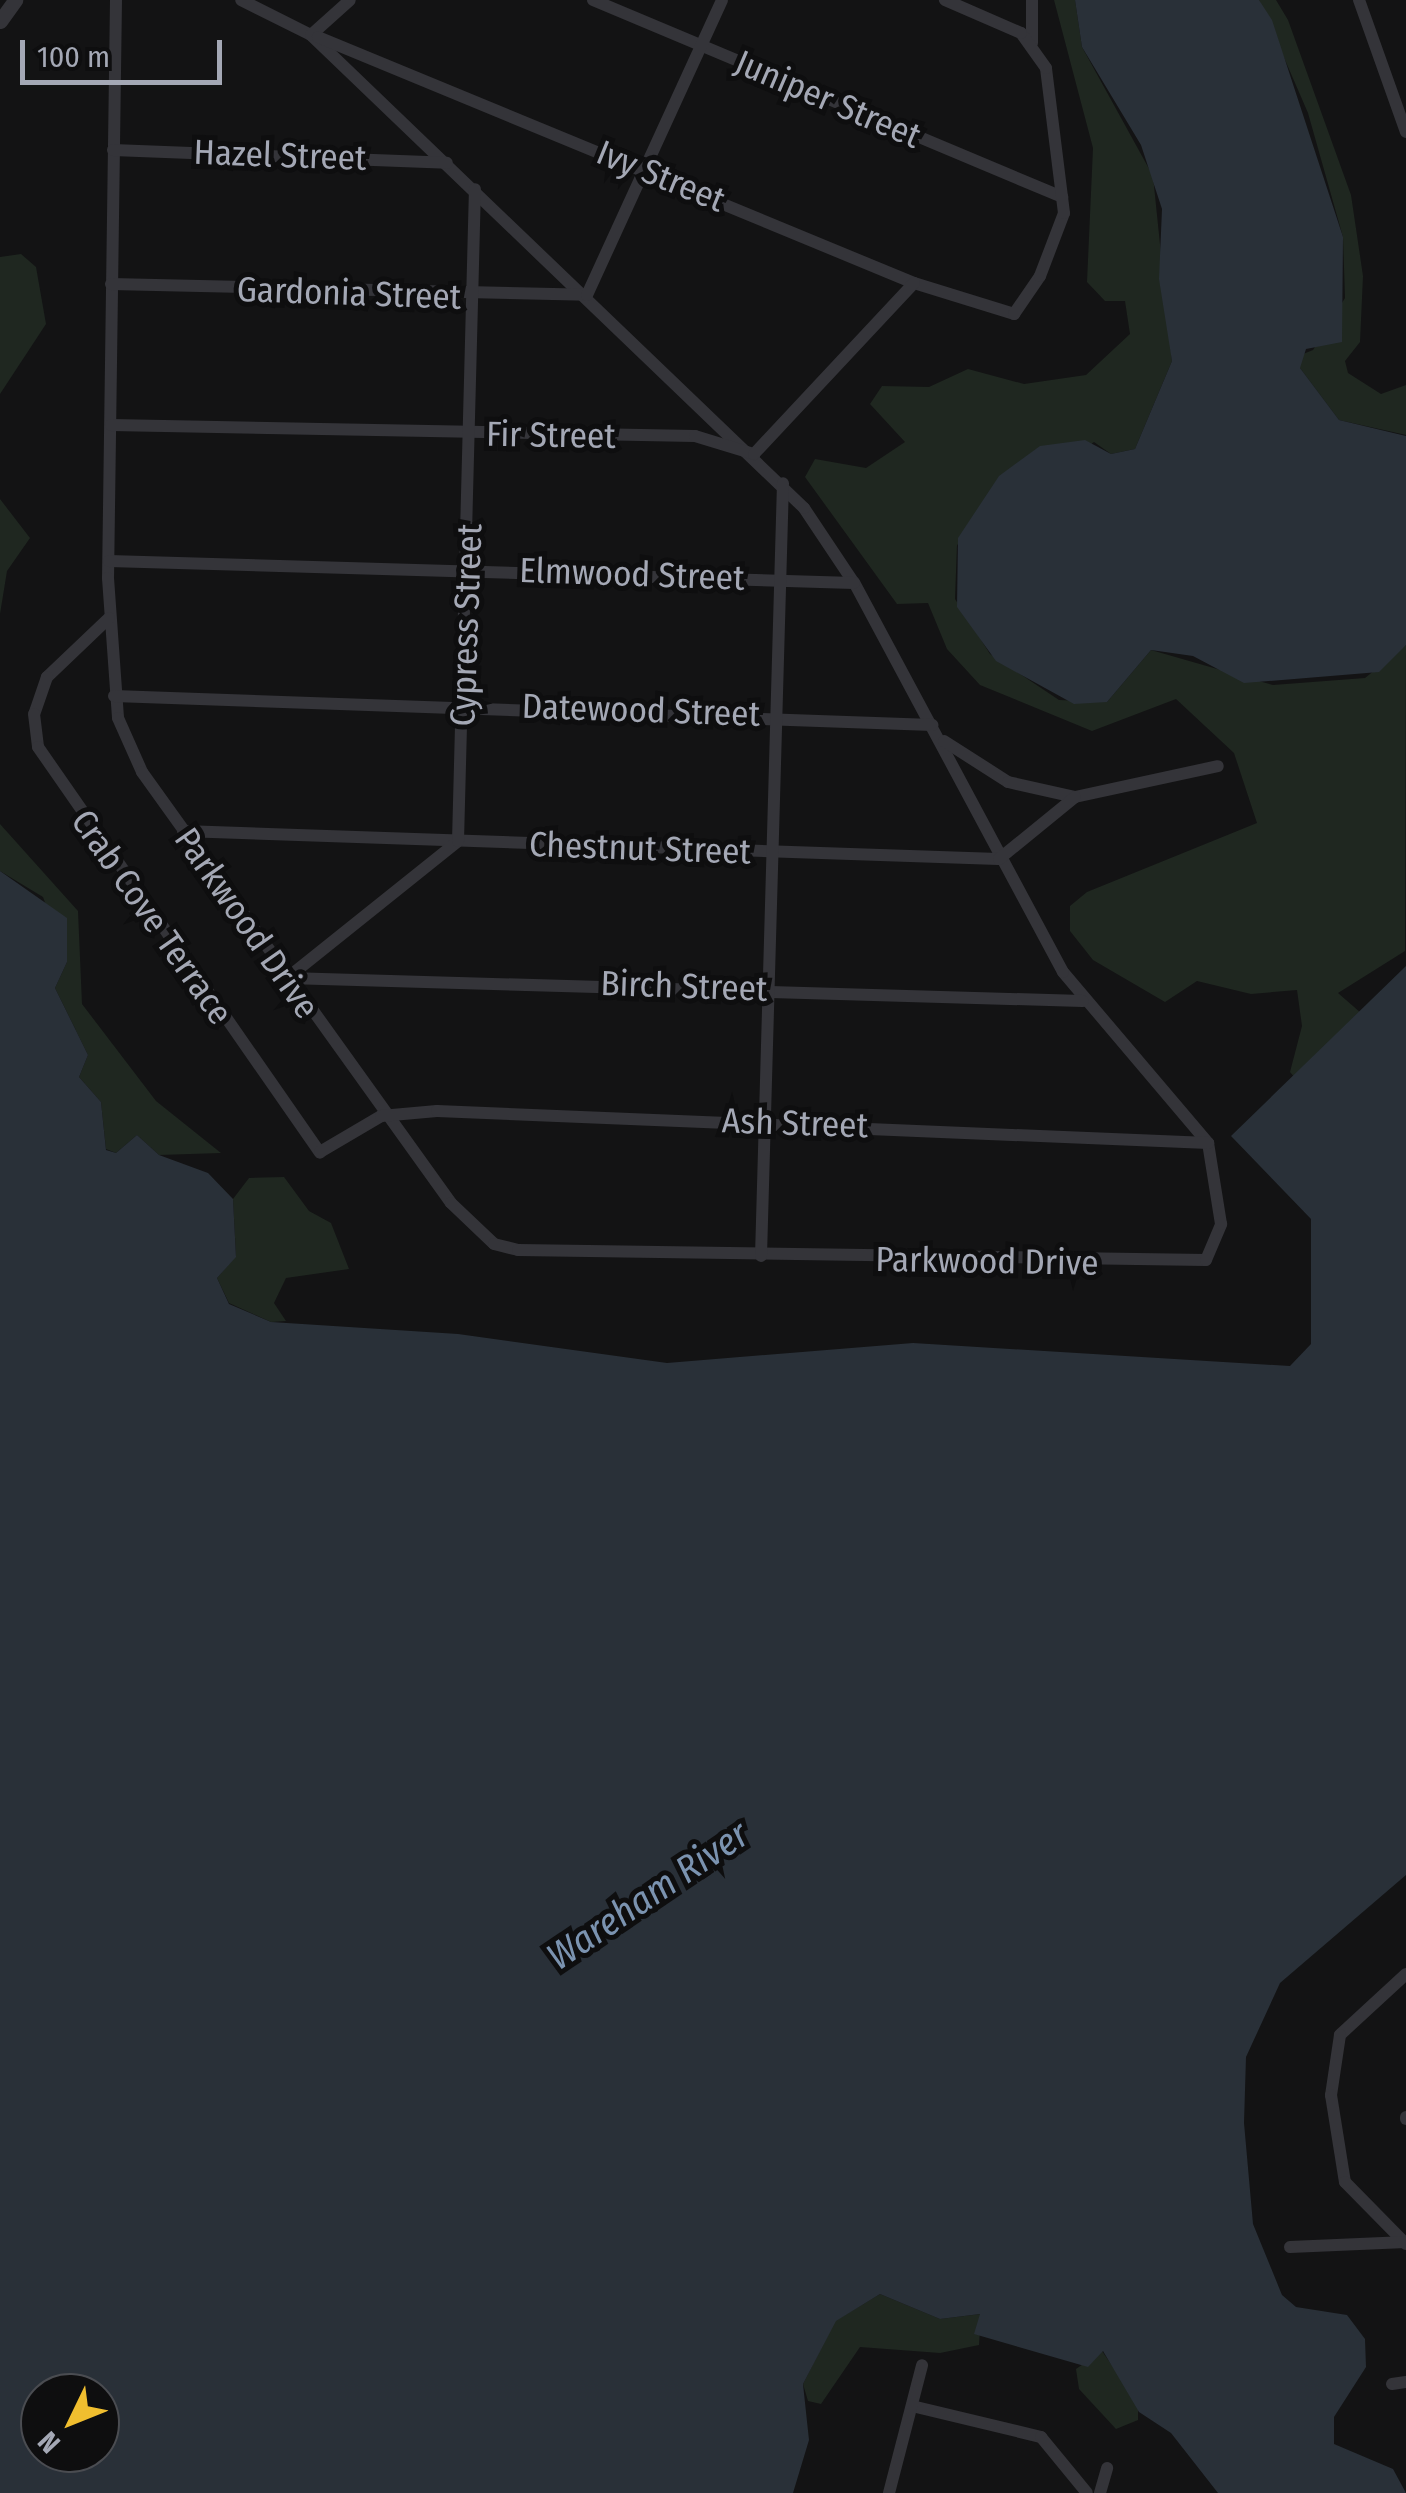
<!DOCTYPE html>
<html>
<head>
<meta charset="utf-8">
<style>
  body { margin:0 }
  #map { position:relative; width:1406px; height:2493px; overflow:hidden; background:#131314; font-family:"Fira Sans Condensed",sans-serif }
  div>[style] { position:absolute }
  .green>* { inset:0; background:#1f2720 }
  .water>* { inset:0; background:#293038 }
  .minor>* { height:12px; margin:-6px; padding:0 6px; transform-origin:6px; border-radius:6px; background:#343439 }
  .tertiary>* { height:15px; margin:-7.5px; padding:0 7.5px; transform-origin:7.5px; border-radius:7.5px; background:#343439 }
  span { translate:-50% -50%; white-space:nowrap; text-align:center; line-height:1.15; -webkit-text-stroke:10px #0e0e0f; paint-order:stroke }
  .street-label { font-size:35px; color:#a4a8b5 }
  .water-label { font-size:38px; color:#7b93b0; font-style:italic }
  .north { position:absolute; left:20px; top:2373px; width:100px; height:100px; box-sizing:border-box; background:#0e0e0f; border:2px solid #4a4c51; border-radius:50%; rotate:227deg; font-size:28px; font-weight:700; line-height:40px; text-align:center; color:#a4a8b5 }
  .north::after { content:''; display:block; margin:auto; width:35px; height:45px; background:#f0be2f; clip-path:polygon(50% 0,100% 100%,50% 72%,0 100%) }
  .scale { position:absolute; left:20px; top:40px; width:202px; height:45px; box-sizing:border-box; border:5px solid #a4a8b5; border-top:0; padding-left:12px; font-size:30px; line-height:35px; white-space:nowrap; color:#a4a8b5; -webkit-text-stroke:8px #0e0e0f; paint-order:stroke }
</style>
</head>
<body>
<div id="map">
  <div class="green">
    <i style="clip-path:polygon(1054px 0,1075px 0,1082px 47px,1153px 176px,1172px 361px,1135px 449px,1111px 454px,1094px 442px,957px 545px,955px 599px,990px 654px,1059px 700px,1107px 702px,1151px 650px,1273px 685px,1365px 678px,1406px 645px,1405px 951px,1338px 993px,1361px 1013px,1307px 1092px,1290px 1072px,1302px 1026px,1297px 990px,1251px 994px,1197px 981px,1165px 1002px,1093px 960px,1070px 931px,1070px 906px,1087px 892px,1257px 823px,1234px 753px,1176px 699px,1092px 731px,980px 685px,947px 649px,928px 603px,897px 604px,805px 477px,815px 459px,866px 468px,905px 442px,870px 404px,882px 386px,929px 387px,968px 369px,1024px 384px,1086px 375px,1130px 334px,1125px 301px,1105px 301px,1087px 282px,1093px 148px)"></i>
    <i style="clip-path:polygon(1259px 0,1276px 0,1288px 20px,1351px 195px,1363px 276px,1360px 342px,1345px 361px,1348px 373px,1381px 394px,1406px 385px,1406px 435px,1339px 420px,1300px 368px,1298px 356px,1313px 350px,1345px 298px,1343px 237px,1308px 113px)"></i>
    <i style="clip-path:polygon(21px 254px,36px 267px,46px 324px,0 394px,0 257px)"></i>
    <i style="clip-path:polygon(0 499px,30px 538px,7px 571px,0 614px)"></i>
    <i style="clip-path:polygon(0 824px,78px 911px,82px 1004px,156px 1101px,221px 1153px,159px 1155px,137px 1135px,116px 1153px,106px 1149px,101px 1102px,79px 1077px,88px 1055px,55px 988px,67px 962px,43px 897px,0 871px)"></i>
    <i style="clip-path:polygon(284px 1177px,309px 1211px,331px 1223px,349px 1269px,286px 1278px,274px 1303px,286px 1321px,271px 1322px,229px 1303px,217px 1278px,236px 1256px,233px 1199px,249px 1178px)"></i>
    <i style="clip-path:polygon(880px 2294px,940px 2319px,981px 2314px,979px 2345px,940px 2353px,860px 2347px,821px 2404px,808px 2401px,803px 2384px,835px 2321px)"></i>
    <i style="clip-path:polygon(1102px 2351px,1138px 2403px,1138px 2420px,1116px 2429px,1079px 2389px,1076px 2369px)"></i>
  </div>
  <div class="water">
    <i style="clip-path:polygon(1075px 0,1259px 0,1272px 20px,1343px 237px,1342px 342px,1306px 349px,1300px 368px,1339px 420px,1406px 436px,1406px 645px,1379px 672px,1244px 683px,1193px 656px,1151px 650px,1107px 702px,1074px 704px,996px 661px,957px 607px,958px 538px,999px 476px,1040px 446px,1085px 440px,1111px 454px,1135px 449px,1172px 361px,1159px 279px,1162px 209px,1141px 145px,1082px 47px)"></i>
    <i style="clip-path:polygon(evenodd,0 871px,67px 918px,67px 962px,55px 988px,88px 1055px,79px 1077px,101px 1102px,106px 1150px,116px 1153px,137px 1135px,159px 1155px,208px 1173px,233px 1199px,236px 1257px,217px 1278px,229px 1304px,271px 1322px,458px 1334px,667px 1363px,913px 1343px,1290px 1366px,1311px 1344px,1311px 1219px,1231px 1136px,1406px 966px,1406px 1875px,1280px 1983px,1246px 2057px,1244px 2123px,1253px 2224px,1282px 2295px,1296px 2307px,1347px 2315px,1365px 2339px,1366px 2367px,1334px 2417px,1334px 2444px,1393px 2469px,1406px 2493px,1218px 2493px,1171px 2433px,1139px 2412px,1103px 2351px,1088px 2367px,974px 2334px,980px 2314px,940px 2319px,880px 2294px,836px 2321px,803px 2384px,809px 2440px,793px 2493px,0 2493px,0 871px,40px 2393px,100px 2393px,100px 2453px,40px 2453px,40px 2393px)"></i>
  </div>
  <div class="minor">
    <i style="left:116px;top:0;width:578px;rotate:90.79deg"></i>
    <i style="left:108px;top:578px;width:140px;rotate:85.9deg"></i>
    <i style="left:118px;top:718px;width:59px;rotate:66deg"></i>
    <i style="left:142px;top:772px;width:530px;rotate:54.36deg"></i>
    <i style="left:451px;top:1203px;width:59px;rotate:43.6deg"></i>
    <i style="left:494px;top:1244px;width:25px;rotate:14deg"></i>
    <i style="left:518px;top:1250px;width:688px;rotate:0.83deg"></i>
    <i style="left:1206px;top:1260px;width:39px;rotate:-67deg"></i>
    <i style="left:1221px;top:1224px;width:82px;rotate:-99.1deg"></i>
    <i style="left:1208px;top:1143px;width:224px;rotate:-130.3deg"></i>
    <i style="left:1063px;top:972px;width:442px;rotate:-118.2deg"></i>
    <i style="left:854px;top:583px;width:90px;rotate:-123.7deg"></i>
    <i style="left:804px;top:508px;width:683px;rotate:-136.19deg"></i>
    <i style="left:311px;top:35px;width:78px;rotate:-153.4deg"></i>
    <i style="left:593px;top:0;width:509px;rotate:22.78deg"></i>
    <i style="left:1032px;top:0;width:43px;rotate:90deg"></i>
    <i style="left:1359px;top:0;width:140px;rotate:70.4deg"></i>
    <i style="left:311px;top:35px;width:52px;rotate:-41.9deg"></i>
    <i style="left:318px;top:37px;width:645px;rotate:22.43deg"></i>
    <i style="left:914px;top:283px;width:105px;rotate:17.2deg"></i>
    <i style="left:1014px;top:314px;width:46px;rotate:-55.6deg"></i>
    <i style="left:1040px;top:276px;width:67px;rotate:-69.1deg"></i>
    <i style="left:1064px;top:213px;width:146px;rotate:-97.1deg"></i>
    <i style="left:1046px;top:68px;width:43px;rotate:-125.5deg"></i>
    <i style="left:1021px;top:33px;width:83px;rotate:-156.5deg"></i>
    <i style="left:113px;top:150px;width:334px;rotate:2.2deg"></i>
    <i style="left:111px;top:284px;width:476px;rotate:1.3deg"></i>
    <i style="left:587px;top:295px;width:324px;rotate:-65.4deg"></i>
    <i style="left:111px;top:425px;width:584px;rotate:1.08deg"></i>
    <i style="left:695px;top:436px;width:62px;rotate:17deg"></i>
    <i style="left:754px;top:454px;width:234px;rotate:-46.9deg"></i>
    <i style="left:109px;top:561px;width:745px;rotate:1.69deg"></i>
    <i style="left:109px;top:618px;width:86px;rotate:136.4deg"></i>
    <i style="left:47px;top:677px;width:39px;rotate:109deg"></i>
    <i style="left:34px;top:714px;width:33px;rotate:83deg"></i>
    <i style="left:38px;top:747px;width:494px;rotate:55.2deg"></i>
    <i style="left:320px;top:1152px;width:71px;rotate:-30.5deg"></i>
    <i style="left:381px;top:1116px;width:56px;rotate:-5.1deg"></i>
    <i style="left:437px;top:1111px;width:772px;rotate:2.38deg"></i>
    <i style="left:114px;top:696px;width:819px;rotate:2.03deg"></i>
    <i style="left:944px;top:741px;width:76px;rotate:32.6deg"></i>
    <i style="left:1008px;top:782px;width:69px;rotate:12.6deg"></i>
    <i style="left:1075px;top:797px;width:146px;rotate:-12.2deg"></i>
    <i style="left:183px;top:831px;width:816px;rotate:1.97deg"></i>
    <i style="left:999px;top:859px;width:98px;rotate:-39.2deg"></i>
    <i style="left:288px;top:978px;width:795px;rotate:1.66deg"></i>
    <i style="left:286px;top:979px;width:221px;rotate:-38.7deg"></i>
    <i style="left:458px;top:841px;width:652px;rotate:-88.51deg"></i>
    <i style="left:761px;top:1256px;width:773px;rotate:-88.37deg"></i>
    <i style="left:1406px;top:1974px;width:90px;rotate:137.3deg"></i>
    <i style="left:1340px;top:2035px;width:61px;rotate:98.5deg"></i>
    <i style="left:1331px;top:2095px;width:88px;rotate:80.9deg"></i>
    <i style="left:1345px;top:2182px;width:87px;rotate:45.5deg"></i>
    <i style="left:1406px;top:2117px;width:2px;rotate:90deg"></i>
    <i style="left:1290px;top:2247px;width:116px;rotate:-2.5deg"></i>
    <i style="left:1392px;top:2384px;width:14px;rotate:-8deg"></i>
    <i style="left:912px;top:2406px;width:133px;rotate:13.5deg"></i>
    <i style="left:1041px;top:2437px;width:72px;rotate:50.6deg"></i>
    <i style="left:889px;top:2493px;width:132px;rotate:-75.5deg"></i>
    <i style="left:1100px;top:2493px;width:26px;rotate:-74deg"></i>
  </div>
  <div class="tertiary">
    <i style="left:0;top:21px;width:26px;rotate:-54deg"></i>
  </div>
  <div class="street-label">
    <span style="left:828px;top:99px;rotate:23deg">Juniper Street</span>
    <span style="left:280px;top:155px;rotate:2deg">Hazel Street</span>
    <span style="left:661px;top:176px;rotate:22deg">Ivy Street</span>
    <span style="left:349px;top:293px;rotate:2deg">Gardonia Street</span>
    <span style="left:551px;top:435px;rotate:1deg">Fir Street</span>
    <span style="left:632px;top:574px;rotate:2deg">Elmwood Street</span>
    <span style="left:466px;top:625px;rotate:-88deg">Cypress Street</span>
    <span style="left:641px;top:710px;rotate:2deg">Datewood Street</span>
    <span style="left:640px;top:848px;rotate:2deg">Chestnut Street</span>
    <span style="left:152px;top:917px;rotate:55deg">Crab Cove Terrace</span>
    <span style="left:247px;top:923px;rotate:55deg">Parkwood Drive</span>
    <span style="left:684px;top:986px;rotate:2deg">Birch Street</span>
    <span style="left:795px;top:1123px;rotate:2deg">Ash Street</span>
    <span style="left:987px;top:1261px;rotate:1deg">Parkwood Drive</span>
  </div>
  <div class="water-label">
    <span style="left:648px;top:1896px;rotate:-34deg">Wareham River</span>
  </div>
  <div class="north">N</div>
  <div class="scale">100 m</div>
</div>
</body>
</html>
